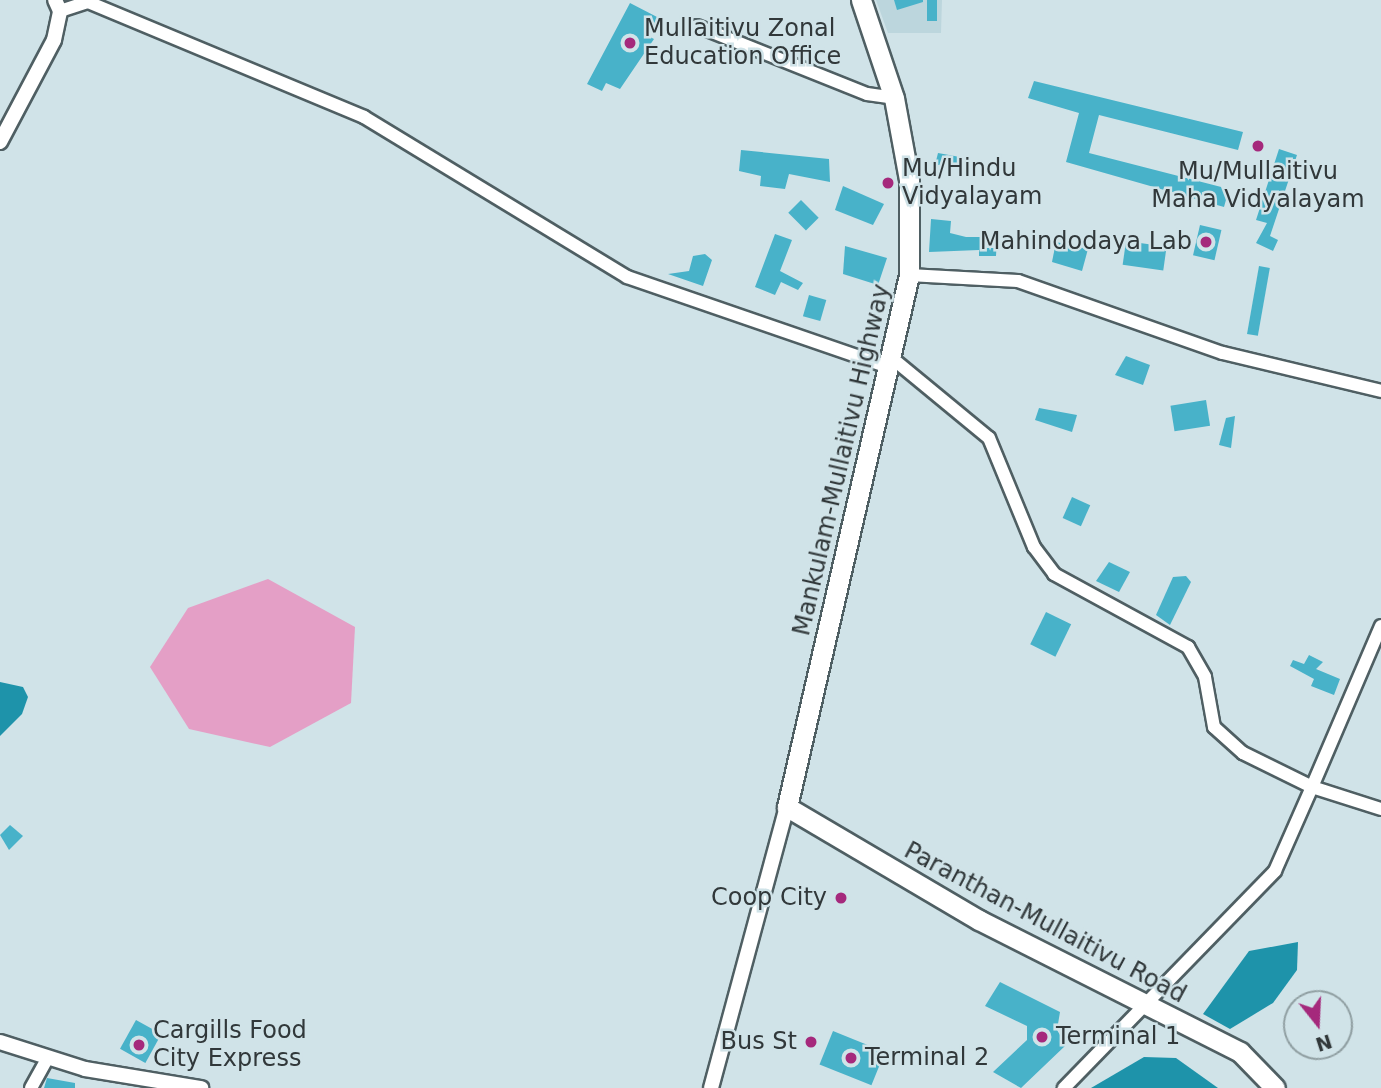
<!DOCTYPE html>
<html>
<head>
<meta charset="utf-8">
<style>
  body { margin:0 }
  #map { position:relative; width:1381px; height:1088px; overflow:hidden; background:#d0e3e8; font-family:"DejaVu Sans",sans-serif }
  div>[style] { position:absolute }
  .built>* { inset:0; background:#bcd6dd }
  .green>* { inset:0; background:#e49fc6 }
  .water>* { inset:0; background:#1e93aa }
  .building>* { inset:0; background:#48b2c9; transform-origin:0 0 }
  .roads { filter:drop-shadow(2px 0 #4f5f63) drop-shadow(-2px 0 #4f5f63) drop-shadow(0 2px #4f5f63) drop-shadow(0 -2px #4f5f63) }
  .minor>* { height:12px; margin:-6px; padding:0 6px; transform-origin:6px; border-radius:6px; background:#fff }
  .tertiary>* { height:14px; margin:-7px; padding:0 7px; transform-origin:7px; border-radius:7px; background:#fff }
  .trunk>* { height:19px; margin:-9.5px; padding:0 9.5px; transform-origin:9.5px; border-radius:9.5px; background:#fff }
  .dots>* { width:19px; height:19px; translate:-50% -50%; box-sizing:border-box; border:4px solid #d0e3e8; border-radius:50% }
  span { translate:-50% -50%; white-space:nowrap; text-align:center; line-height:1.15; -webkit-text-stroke:5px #d0e3e8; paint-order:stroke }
  .poi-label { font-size:24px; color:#31383a }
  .left { translate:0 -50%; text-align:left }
  .right { translate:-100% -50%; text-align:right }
  .street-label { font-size:24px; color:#31383a }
  .north { position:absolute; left:1283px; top:990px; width:70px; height:70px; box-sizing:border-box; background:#d0e3e8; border:2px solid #909fa2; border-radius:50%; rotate:162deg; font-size:19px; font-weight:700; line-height:28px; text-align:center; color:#31383a }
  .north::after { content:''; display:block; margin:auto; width:24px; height:32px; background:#a5297c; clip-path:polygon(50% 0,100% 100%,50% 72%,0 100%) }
</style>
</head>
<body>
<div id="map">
  <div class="built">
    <i style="clip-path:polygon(876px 0,942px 0,941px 33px,888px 33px)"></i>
  </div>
  <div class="green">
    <i style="clip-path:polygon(268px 579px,355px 627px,351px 703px,270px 747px,189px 729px,150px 667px,188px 608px)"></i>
  </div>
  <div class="water">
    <i style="clip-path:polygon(0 682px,23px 687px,28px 697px,22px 714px,0 736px)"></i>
    <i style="clip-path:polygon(1298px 942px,1297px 970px,1273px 1003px,1230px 1029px,1203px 1014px,1249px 951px)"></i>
    <i style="clip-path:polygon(1144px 1057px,1176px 1058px,1218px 1088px,1091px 1088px)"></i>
  </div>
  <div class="building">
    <i style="clip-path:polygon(894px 0,923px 0,923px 2px,897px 10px)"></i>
    <i style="left:927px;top:0;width:10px;height:21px"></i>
    <i style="clip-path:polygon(630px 3px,659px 18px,648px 36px,654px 39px,620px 89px,606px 83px,602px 91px,587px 84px)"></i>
    <i style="clip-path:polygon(1034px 81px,1243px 132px,1238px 150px,1099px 115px,1089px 153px,1229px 189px,1224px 207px,1066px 162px,1079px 113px,1028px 98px)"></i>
    <i style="clip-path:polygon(1279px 149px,1297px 155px,1270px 236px,1278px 240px,1273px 251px,1256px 243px,1267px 223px,1256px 220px)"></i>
    <i style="clip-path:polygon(741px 150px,829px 159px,830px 182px,789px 174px,785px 189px,760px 186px,761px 176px,739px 171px)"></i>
    <i style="clip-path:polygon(938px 153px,960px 157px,969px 165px,935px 165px)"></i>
    <i style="clip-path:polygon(843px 186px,884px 204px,873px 225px,835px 210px)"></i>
    <i style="left:801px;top:200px;width:25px;height:18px;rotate:45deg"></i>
    <i style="clip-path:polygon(931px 219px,951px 221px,950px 233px,966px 237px,997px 237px,996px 256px,979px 256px,979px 250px,929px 252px)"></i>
    <i style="left:1200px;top:225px;width:22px;height:31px;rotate:13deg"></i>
    <i style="clip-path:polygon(775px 234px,792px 240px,780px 271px,803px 283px,798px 290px,781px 282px,775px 295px,755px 287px)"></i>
    <i style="left:1126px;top:241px;width:41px;height:24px;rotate:8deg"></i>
    <i style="clip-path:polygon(1056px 242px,1088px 249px,1082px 271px,1052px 262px)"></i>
    <i style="clip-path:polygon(845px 246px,887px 258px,878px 285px,843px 274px)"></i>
    <i style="clip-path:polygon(705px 254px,712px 260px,703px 286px,668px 274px,689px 271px,693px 256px)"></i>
    <i style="left:1259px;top:266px;width:11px;height:69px;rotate:10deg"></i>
    <i style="left:809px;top:295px;width:18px;height:22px;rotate:16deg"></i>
    <i style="clip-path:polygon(1126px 356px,1150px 365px,1143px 385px,1115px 375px)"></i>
    <i style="left:1206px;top:400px;width:26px;height:36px;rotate:81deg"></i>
    <i style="clip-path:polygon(1039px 408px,1077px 415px,1072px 432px,1035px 420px)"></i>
    <i style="clip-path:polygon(1235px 416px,1231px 448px,1219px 445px,1226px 418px)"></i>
    <i style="left:1072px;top:497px;width:20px;height:23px;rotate:24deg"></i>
    <i style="clip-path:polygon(1109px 562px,1130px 572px,1119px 592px,1096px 581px)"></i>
    <i style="clip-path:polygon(1186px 576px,1191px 582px,1170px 625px,1156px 615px,1173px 577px)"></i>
    <i style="left:1046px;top:612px;width:28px;height:36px;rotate:26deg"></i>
    <i style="clip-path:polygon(1309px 655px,1323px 662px,1316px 669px,1340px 679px,1334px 695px,1311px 686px,1314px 679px,1290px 666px,1293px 660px,1304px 664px)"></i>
    <i style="clip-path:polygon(10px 825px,23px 836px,9px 850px,0 835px)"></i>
    <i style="clip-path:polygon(1000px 982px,1060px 1012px,1057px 1030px,1066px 1045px,1021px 1088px,993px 1072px,1027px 1040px,1027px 1026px,985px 1006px)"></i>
    <i style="left:136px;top:1020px;width:29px;height:33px;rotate:29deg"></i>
    <i style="left:833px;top:1031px;width:56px;height:36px;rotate:22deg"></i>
    <i style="clip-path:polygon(47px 1078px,75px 1083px,75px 1088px,44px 1088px)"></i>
  </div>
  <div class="roads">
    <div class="minor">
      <i style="left:60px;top:11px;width:29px;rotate:-18deg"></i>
      <i style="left:88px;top:2px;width:299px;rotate:22.6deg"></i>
      <i style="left:364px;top:117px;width:308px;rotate:31.3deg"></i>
      <i style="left:627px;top:277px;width:279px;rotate:19deg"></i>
      <i style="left:697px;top:26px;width:183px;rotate:21.8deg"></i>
      <i style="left:867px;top:94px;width:27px;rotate:8deg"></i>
      <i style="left:909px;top:275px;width:109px;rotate:3.2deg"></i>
      <i style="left:1018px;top:281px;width:217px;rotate:19.4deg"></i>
      <i style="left:1223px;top:353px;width:163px;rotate:13.5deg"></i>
      <i style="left:893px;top:359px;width:124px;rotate:39.5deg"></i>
      <i style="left:989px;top:438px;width:118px;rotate:67.6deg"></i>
      <i style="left:1034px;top:547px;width:34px;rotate:53deg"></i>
      <i style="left:1054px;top:574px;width:153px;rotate:28.6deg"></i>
      <i style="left:1188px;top:647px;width:34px;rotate:60deg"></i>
      <i style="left:1205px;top:677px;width:51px;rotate:79.8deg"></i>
      <i style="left:1214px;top:727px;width:39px;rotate:42deg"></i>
      <i style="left:1243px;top:753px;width:77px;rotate:26.2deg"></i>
      <i style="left:1312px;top:787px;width:92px;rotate:113.8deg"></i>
      <i style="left:1275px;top:871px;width:303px;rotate:134.2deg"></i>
      <i style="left:1381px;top:626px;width:175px;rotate:113.2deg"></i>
      <i style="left:1312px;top:787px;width:72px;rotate:17.7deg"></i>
      <i style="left:31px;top:1088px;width:33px;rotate:-61deg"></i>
    </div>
    <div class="tertiary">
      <i style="left:0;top:142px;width:115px;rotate:-62.1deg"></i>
      <i style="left:54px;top:40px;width:30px;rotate:-78deg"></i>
      <i style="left:60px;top:11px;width:12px;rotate:-114deg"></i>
      <i style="left:0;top:1042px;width:89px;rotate:17.6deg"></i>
      <i style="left:85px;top:1069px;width:118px;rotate:9.3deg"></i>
      <i style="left:711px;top:1088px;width:291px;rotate:-74.9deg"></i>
    </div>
    <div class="trunk">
      <i style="left:861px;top:0;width:103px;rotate:71.4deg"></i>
      <i style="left:894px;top:98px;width:83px;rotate:79.6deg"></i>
      <i style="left:909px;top:180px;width:95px;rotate:90deg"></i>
      <i style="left:909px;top:275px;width:546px;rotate:102.92deg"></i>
      <i style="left:787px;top:807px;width:223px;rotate:30.5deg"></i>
      <i style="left:979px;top:920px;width:292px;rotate:26.8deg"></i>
      <i style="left:1240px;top:1052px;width:50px;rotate:45.8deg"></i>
    </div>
  </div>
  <div class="dots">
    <i style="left:630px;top:43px;background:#a5297c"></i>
    <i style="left:1258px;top:146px;background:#a5297c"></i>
    <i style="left:888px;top:183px;background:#a5297c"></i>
    <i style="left:1206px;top:242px;background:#a5297c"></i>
    <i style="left:841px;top:898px;background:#a5297c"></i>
    <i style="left:1042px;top:1037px;background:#a5297c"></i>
    <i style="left:811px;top:1042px;background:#a5297c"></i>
    <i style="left:139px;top:1045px;background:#a5297c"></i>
    <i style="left:851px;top:1058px;background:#a5297c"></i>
  </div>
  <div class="poi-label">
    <span class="left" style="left:644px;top:43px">Mullaitivu Zonal<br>Education Office</span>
    <span class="left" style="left:902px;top:183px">Mu/Hindu<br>Vidyalayam</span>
    <span style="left:1258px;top:186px">Mu/Mullaitivu<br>Maha Vidyalayam</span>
    <span class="right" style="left:1192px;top:242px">Mahindodaya Lab</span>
    <span class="right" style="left:827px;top:898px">Coop City</span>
    <span class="left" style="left:153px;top:1045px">Cargills Food<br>City Express</span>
    <span class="left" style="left:1056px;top:1037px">Terminal 1</span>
    <span class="right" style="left:797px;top:1042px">Bus St</span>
    <span class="left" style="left:865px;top:1058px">Terminal 2</span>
  </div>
  <div class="street-label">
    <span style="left:842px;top:460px;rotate:-77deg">Mankulam-Mullaitivu Highway</span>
    <span style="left:1045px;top:923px;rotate:28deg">Paranthan-Mullaitivu Road</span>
  </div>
  <div class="north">N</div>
</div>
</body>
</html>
